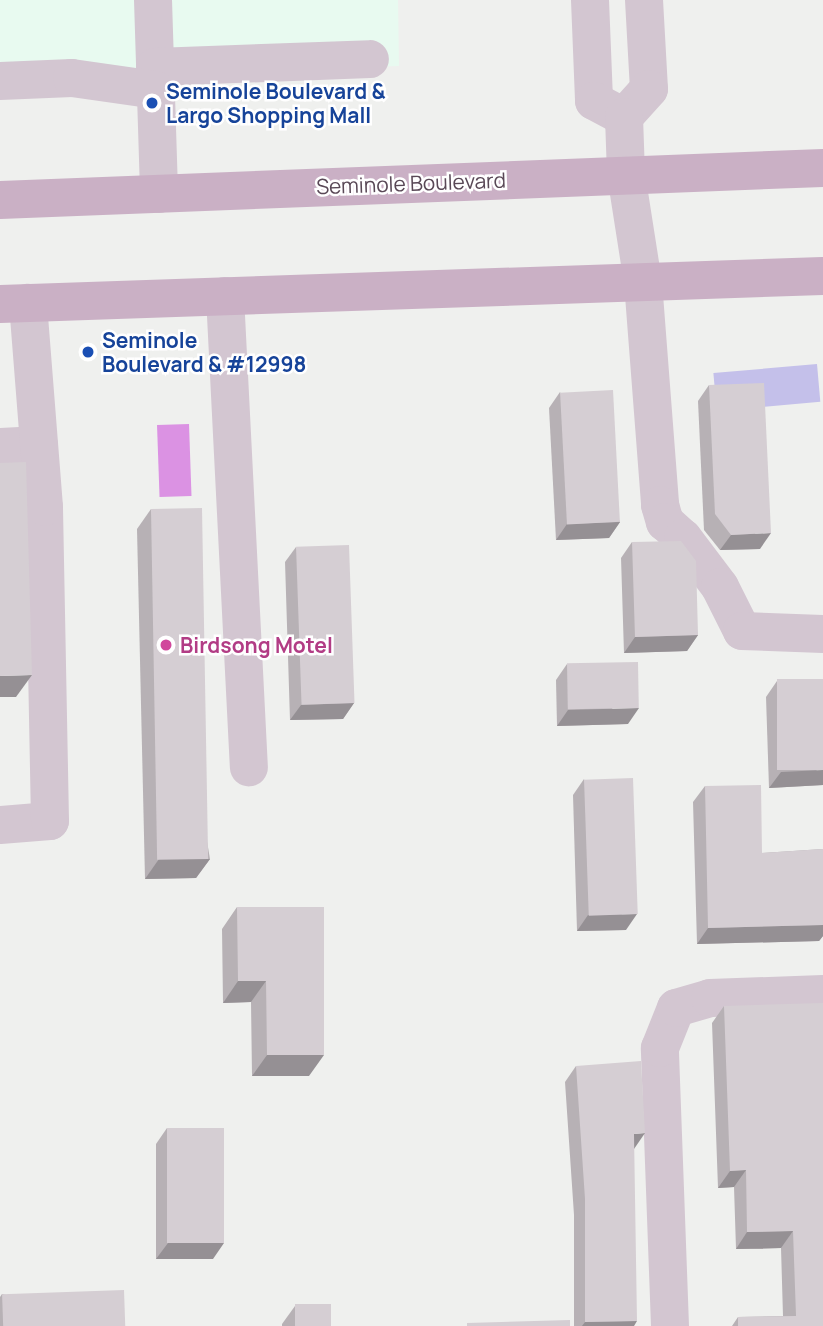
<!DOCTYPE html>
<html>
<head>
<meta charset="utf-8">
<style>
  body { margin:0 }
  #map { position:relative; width:823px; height:1326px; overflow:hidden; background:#eff0ee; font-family:Manrope,sans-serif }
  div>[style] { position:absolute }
  .commercial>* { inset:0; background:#e8faf0 }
  .green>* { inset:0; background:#c4c0ea; transform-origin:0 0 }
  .water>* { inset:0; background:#db92e3; transform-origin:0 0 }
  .minor>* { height:38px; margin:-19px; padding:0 19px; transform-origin:19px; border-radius:19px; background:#d3c6d1 }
  .major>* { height:38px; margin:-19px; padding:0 19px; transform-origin:19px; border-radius:19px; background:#cab0c5 }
  .wall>* { inset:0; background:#b7b1b5 }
  .shaded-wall>* { inset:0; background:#959094 }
  .building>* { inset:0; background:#d5ced3; transform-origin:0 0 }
  .dots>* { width:19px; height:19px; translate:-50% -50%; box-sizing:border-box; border:4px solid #fff; border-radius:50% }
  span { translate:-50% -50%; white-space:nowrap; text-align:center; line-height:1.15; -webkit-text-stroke:5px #fff; paint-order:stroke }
  .transit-label { font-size:21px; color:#164399; font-weight:700 }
  .left { translate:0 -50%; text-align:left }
  .street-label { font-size:21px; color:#594856 }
  .hotel-label { font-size:21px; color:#b23c85; font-weight:700 }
</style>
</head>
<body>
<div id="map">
  <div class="commercial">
    <i style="clip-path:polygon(0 0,398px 0,399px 66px,0 79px)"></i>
  </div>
  <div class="green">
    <i style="left:817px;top:364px;width:38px;height:104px;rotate:85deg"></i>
  </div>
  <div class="water">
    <i style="left:189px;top:424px;width:72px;height:32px;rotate:88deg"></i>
  </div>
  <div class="minor">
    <i style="left:153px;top:0;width:194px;rotate:88.2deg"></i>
    <i style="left:590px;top:0;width:101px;rotate:87.7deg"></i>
    <i style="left:594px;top:101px;width:34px;rotate:28deg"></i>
    <i style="left:644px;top:0;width:89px;rotate:86.8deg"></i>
    <i style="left:649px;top:89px;width:38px;rotate:132deg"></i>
    <i style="left:624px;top:117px;width:57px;rotate:88deg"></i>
    <i style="left:626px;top:174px;width:109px;rotate:81.1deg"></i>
    <i style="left:643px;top:282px;width:224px;rotate:85.6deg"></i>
    <i style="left:660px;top:505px;width:18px;rotate:74deg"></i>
    <i style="left:665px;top:522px;width:24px;rotate:42deg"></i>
    <i style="left:683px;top:538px;width:61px;rotate:52.9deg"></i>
    <i style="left:720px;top:587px;width:49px;rotate:63.4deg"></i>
    <i style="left:742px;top:631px;width:81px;rotate:2.1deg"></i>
    <i style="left:155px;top:67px;width:215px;rotate:-2.1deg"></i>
    <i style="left:0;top:81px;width:72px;rotate:-2.4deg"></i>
    <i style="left:72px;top:78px;width:85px;rotate:8.1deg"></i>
    <i style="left:225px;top:296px;width:472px;rotate:87.1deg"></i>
    <i style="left:0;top:447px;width:39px;rotate:-3deg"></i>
    <i style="left:0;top:825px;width:50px;rotate:-4.6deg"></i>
    <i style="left:50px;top:821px;width:314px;rotate:-91.1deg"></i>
    <i style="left:44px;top:507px;width:205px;rotate:-94.5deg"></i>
    <i style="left:670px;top:1326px;width:278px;rotate:-92.1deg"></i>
    <i style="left:660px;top:1048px;width:43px;rotate:-68.2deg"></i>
    <i style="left:676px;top:1008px;width:35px;rotate:-16deg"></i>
    <i style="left:710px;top:998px;width:113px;rotate:-2deg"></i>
  </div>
  <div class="major">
    <i style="left:0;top:200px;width:824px;rotate:-2.23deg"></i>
    <i style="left:0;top:304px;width:823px;rotate:-1.95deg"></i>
  </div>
  <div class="wall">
    <i style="clip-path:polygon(709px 385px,760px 549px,720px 550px,704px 530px,698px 401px)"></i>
    <i style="clip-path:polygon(560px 392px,620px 522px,609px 538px,556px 540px,549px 408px)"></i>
    <i style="clip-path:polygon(151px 509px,210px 859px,196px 878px,145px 879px,137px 529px)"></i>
    <i style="clip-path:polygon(632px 542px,698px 635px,687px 651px,624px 653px,621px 558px)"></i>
    <i style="clip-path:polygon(296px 547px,354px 703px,343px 719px,290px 720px,285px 562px)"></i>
    <i style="clip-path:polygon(567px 664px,628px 724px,557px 726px,556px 680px)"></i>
    <i style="clip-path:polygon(777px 681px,823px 785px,769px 788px,766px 697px)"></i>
    <i style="clip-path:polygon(584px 779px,626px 930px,577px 931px,573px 795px)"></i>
    <i style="clip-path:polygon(705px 786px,762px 853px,823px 849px,823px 936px,819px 941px,697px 944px,693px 802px)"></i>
    <i style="clip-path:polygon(237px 907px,309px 1076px,252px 1076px,251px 1002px,223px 1003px,222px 929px)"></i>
    <i style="clip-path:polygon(724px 1006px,823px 1326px,732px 1326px,738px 1317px,783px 1316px,781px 1248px,736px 1249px,734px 1187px,718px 1188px,712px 1023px)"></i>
    <i style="clip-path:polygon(576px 1066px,634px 1149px,634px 1326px,574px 1326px,574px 1215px,565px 1082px)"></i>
    <i style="clip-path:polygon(167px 1128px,213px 1259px,156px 1259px,156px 1144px)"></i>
    <i style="clip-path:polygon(2px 1294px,125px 1326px,0 1326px,0 1297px)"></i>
    <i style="clip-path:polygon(295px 1306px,331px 1326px,282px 1326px,282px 1324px)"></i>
  </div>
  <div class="shaded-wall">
    <i style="clip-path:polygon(620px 522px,609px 538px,556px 540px,567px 524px)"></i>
    <i style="clip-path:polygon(771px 533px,760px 549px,720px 550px,731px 535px)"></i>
    <i style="clip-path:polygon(698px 635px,687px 651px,624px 653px,635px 637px)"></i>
    <i style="clip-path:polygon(32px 675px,16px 697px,0 697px,0 676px)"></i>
    <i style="clip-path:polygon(354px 703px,343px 719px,290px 720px,301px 705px)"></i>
    <i style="clip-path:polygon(639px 708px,628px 724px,557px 726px,568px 710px)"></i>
    <i style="clip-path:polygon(823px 770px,823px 785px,769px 788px,781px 772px)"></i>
    <i style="clip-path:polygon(159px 859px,210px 859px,196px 878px,145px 879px)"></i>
    <i style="clip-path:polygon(637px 914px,626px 930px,577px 931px,588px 915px)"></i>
    <i style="clip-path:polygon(823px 925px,823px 936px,819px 941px,697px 944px,708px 928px)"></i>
    <i style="clip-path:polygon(238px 981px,266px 981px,251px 1002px,223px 1003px)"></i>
    <i style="clip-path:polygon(267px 1055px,324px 1055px,309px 1076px,252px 1076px)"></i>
    <i style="clip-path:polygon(645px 1133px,634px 1149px,634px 1134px)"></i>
    <i style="clip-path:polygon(746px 1170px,734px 1187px,718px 1188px,730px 1171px)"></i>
    <i style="clip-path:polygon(793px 1231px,781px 1248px,736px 1249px,747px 1232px)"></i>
    <i style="clip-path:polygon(168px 1243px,224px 1243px,213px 1259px,156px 1259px)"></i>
    <i style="clip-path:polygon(637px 1321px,634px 1326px,582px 1326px,585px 1322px)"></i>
  </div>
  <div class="building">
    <i style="clip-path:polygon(764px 383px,771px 533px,731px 535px,715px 514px,709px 385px)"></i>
    <i style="left:613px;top:390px;width:132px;height:53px;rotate:87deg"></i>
    <i style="clip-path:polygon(26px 462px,32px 675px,0 676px,0 463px)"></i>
    <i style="left:202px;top:508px;width:351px;height:51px;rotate:89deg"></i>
    <i style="clip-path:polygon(681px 541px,696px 561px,698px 635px,635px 637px,632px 542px)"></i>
    <i style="left:349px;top:545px;width:158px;height:53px;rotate:88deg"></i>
    <i style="left:638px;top:662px;width:46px;height:71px;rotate:89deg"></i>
    <i style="left:823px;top:679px;width:91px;height:46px;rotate:90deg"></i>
    <i style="left:633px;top:778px;width:136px;height:49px;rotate:88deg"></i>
    <i style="clip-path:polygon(761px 785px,762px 853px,823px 849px,823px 925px,708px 928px,705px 786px)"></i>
    <i style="clip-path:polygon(237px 907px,324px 907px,324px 1055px,267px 1055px,266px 981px,238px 981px)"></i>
    <i style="clip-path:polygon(823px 1003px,823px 1326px,738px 1326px,738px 1317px,796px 1316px,793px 1231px,747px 1232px,746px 1170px,730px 1171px,724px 1006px)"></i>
    <i style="clip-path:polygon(641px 1061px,645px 1133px,634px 1134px,637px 1321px,585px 1322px,585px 1199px,576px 1066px)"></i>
    <i style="left:167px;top:1128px;width:57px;height:115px"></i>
    <i style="left:124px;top:1290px;width:36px;height:122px;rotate:88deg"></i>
    <i style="left:331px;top:1304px;width:22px;height:36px;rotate:90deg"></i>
    <i style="clip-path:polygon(570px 1320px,570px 1326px,467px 1326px,467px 1323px)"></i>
  </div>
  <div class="dots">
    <i style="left:152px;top:103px;background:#1a4fb4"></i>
    <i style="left:88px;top:352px;background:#1a4fb4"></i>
    <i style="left:166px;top:645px;background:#d1479c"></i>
  </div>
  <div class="transit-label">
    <span class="left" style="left:166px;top:103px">Seminole Boulevard &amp;<br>Largo Shopping Mall</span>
    <span class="left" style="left:102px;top:352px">Seminole<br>Boulevard &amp; #12998</span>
  </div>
  <div class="street-label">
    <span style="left:411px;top:183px;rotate:-2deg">Seminole Boulevard</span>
  </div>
  <div class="hotel-label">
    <span class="left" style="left:180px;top:645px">Birdsong Motel</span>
  </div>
</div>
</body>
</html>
